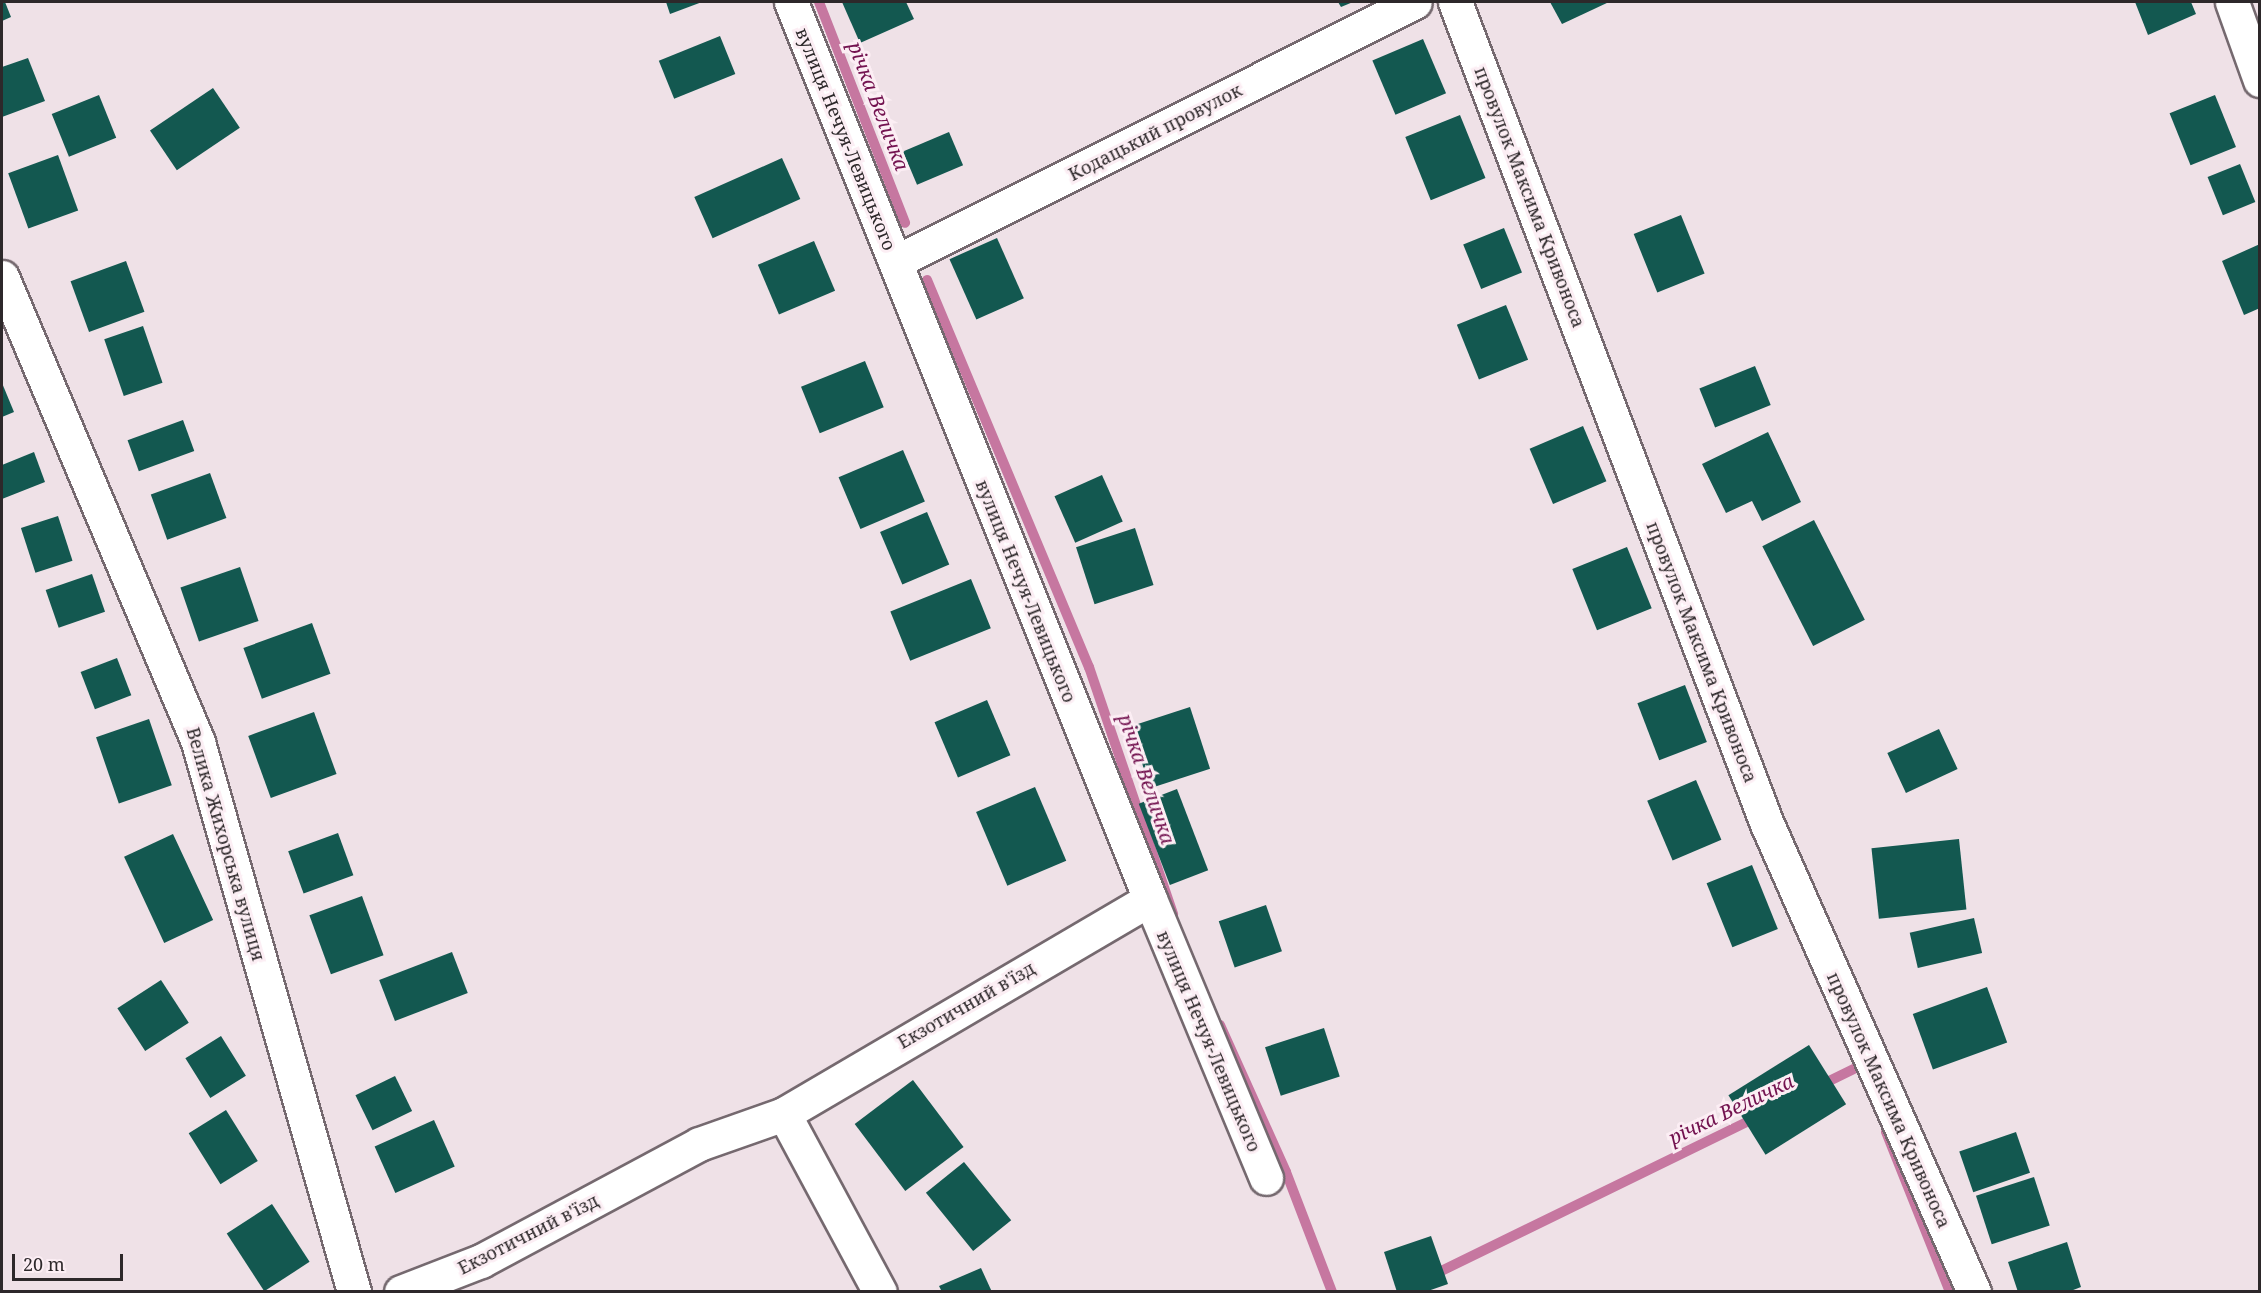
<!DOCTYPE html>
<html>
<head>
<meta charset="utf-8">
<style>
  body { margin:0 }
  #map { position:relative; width:2261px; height:1293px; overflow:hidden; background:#efe1e7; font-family:"Noto Serif",serif }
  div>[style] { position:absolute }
  .stream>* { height:10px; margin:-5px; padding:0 5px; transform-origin:5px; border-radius:5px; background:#c677a0 }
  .building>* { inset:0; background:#135850; transform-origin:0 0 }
  .roads { filter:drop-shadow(2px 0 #75696f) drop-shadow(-2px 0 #75696f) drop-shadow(0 2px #75696f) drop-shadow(0 -2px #75696f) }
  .minor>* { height:33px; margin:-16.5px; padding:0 16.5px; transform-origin:16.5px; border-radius:16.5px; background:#fff }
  span { translate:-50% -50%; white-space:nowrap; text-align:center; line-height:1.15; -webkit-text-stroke:6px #fceef4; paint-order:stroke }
  .street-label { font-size:18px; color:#2d282a }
  .water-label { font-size:20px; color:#731350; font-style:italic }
  .frame { position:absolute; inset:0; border:3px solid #2d282a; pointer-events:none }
  .scale { position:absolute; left:12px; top:1254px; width:111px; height:27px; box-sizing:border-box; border:3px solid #2d282a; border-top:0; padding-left:8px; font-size:18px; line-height:21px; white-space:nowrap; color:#2d282a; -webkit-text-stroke:4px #fceef4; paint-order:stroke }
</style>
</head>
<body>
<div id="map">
  <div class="stream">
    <i style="left:819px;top:2px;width:237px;rotate:68.7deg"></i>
    <i style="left:927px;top:280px;width:420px;rotate:67.3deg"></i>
    <i style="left:1089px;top:667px;width:261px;rotate:71.2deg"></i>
    <i style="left:1220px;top:1025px;width:161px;rotate:65.8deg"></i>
    <i style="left:1286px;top:1172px;width:129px;rotate:69deg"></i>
    <i style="left:1819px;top:1086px;width:46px;rotate:-26deg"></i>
    <i style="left:1860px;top:1066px;width:10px;rotate:66deg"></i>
    <i style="left:1886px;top:1132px;width:172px;rotate:68.2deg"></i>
    <i style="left:1431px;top:1276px;width:363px;rotate:-26deg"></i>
  </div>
  <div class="building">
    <i style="clip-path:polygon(2px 2px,5px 2px,11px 17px,2px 21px)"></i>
    <i style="clip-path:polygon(666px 2px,702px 2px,670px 14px)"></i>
    <i style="clip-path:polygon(842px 2px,906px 2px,914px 19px,860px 43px)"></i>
    <i style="clip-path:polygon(1338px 2px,1353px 2px,1341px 7px)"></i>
    <i style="clip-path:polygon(1550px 2px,1609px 2px,1562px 24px)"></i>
    <i style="clip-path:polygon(2135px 2px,2191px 2px,2196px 14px,2148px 35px)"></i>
    <i style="left:720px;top:36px;width:41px;height:66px;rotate:68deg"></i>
    <i style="left:1423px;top:39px;width:59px;height:55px;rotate:67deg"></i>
    <i style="clip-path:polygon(28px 58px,45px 101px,2px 117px,2px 67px)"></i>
    <i style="left:213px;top:88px;width:48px;height:76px;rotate:56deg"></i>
    <i style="left:99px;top:95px;width:46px;height:51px;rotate:68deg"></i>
    <i style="left:2215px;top:95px;width:56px;height:49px;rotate:68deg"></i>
    <i style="left:1460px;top:115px;width:68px;height:59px;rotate:68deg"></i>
    <i style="left:949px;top:132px;width:36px;height:50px;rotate:67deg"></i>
    <i style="left:58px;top:155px;width:59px;height:53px;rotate:70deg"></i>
    <i style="left:782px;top:158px;width:45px;height:96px;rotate:66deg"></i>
    <i style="left:2240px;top:164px;width:41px;height:35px;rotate:68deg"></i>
    <i style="left:1681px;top:215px;width:63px;height:51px;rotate:68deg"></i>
    <i style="left:1504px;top:228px;width:48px;height:44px;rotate:68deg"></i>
    <i style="left:997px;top:238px;width:66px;height:52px;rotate:66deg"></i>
    <i style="left:814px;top:241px;width:54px;height:61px;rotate:67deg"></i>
    <i style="clip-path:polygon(2260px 244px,2260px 308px,2244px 315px,2222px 261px)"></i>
    <i style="left:126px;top:261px;width:54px;height:59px;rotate:70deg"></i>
    <i style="left:1506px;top:305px;width:59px;height:53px;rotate:68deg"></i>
    <i style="left:143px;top:326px;width:60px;height:41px;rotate:71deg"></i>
    <i style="left:865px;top:361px;width:50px;height:69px;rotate:68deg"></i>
    <i style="left:1755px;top:366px;width:42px;height:60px;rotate:68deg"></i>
    <i style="clip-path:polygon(2px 383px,14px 412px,2px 417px)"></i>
    <i style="left:183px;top:420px;width:33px;height:59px;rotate:70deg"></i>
    <i style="left:1583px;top:426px;width:60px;height:58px;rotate:67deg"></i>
    <i style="clip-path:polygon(1768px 432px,1801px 502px,1762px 521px,1752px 501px,1726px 513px,1702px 464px)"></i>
    <i style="left:903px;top:450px;width:56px;height:70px;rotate:67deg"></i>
    <i style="clip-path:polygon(34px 452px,45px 482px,2px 499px,2px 465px)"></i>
    <i style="left:210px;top:473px;width:48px;height:63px;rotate:70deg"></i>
    <i style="left:1102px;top:475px;width:51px;height:52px;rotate:66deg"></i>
    <i style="left:927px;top:512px;width:57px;height:51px;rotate:67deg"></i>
    <i style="left:58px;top:516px;width:47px;height:39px;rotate:72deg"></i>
    <i style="left:1814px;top:520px;width:112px;height:58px;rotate:63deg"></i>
    <i style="left:1135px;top:528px;width:60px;height:62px;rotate:72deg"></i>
    <i style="left:1627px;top:547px;width:66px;height:59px;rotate:68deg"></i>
    <i style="left:240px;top:567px;width:57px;height:63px;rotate:71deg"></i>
    <i style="left:92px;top:574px;width:40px;height:49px;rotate:71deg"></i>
    <i style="left:971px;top:579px;width:53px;height:87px;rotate:68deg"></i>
    <i style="left:312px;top:623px;width:54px;height:73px;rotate:70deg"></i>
    <i style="left:117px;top:658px;width:40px;height:39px;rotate:69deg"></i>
    <i style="left:1685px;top:685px;width:61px;height:51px;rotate:69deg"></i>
    <i style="left:987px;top:700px;width:60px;height:57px;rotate:67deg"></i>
    <i style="left:1190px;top:707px;width:65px;height:63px;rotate:72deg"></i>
    <i style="left:314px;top:712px;width:66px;height:70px;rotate:70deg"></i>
    <i style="left:149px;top:719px;width:70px;height:56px;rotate:71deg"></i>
    <i style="left:1939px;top:729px;width:44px;height:57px;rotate:65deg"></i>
    <i style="left:1696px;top:780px;width:65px;height:53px;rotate:67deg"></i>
    <i style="left:1035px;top:787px;width:80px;height:64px;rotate:67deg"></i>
    <i style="left:1177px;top:789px;width:87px;height:41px;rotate:69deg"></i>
    <i style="left:338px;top:833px;width:45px;height:53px;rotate:70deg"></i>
    <i style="left:173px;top:834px;width:95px;height:54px;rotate:65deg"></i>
    <i style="left:1959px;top:839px;width:71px;height:88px;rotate:84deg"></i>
    <i style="left:1752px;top:865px;width:69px;height:49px;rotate:68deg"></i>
    <i style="left:362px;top:896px;width:63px;height:56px;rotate:70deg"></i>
    <i style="left:1266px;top:905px;width:49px;height:50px;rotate:71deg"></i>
    <i style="left:1974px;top:918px;width:36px;height:66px;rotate:77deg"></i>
    <i style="left:452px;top:952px;width:44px;height:78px;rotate:69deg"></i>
    <i style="left:161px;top:980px;width:51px;height:52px;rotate:57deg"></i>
    <i style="left:1987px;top:987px;width:59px;height:79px;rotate:70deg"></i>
    <i style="left:1324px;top:1028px;width:51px;height:62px;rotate:72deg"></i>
    <i style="left:221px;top:1036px;width:47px;height:42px;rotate:58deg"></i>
    <i style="left:1809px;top:1045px;width:70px;height:95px;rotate:58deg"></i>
    <i style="left:395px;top:1076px;width:39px;height:44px;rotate:64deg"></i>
    <i style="left:913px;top:1080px;width:84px;height:73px;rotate:53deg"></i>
    <i style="left:226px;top:1110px;width:60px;height:44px;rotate:58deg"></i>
    <i style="left:434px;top:1120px;width:51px;height:65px;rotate:66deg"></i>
    <i style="left:2016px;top:1132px;width:43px;height:60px;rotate:71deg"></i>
    <i style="left:964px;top:1162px;width:75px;height:49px;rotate:51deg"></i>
    <i style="left:2034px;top:1177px;width:51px;height:61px;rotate:72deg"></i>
    <i style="left:272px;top:1204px;width:69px;height:54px;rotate:57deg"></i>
    <i style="clip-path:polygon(1431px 1236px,1448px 1284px,1425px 1292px,1397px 1292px,1384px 1252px)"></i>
    <i style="clip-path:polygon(2067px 1242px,2081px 1287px,2068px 1292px,2018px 1292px,2008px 1262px)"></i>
    <i style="clip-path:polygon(981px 1268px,992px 1292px,942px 1292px,939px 1286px)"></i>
  </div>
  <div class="roads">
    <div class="minor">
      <i style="left:791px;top:2px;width:966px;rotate:68.19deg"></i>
      <i style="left:1150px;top:899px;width:302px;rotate:67.4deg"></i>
      <i style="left:1455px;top:2px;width:879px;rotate:69.22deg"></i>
      <i style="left:1767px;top:824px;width:512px;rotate:66.14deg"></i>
      <i style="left:2232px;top:2px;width:83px;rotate:70.3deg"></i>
      <i style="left:895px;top:262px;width:581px;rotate:-26.57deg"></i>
      <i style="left:2px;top:277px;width:505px;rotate:67.14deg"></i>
      <i style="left:198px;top:742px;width:572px;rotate:74.16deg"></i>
      <i style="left:784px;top:1114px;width:202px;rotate:61.7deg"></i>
      <i style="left:401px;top:1292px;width:86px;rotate:-21.2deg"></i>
      <i style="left:481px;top:1261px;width:247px;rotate:-28.2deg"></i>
      <i style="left:699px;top:1144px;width:90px;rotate:-19.4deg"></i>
      <i style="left:784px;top:1114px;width:424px;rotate:-30.4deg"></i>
    </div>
  </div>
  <div class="street-label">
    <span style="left:1155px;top:132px;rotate:-27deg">Кодацький провулок</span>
    <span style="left:846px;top:139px;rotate:68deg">вулиця Нечуя-Левицького</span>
    <span style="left:1530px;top:197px;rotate:69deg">провулок Максима Кривоноса</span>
    <span style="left:1026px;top:591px;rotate:68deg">вулиця Нечуя-Левицького</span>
    <span style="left:1702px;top:652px;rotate:69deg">провулок Максима Кривоноса</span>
    <span style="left:226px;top:844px;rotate:74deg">Велика Жихорська вулиця</span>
    <span style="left:966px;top:1005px;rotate:-30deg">Екзотичний в'їзд</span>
    <span style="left:1209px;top:1041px;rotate:67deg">вулиця Нечуя-Левицького</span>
    <span style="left:1889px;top:1100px;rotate:66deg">провулок Максима Кривоноса</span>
    <span style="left:528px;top:1234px;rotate:-27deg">Екзотичний в'їзд</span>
  </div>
  <div class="water-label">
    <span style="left:879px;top:106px;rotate:69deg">річка Величка</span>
    <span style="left:1147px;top:779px;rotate:71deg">річка Величка</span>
    <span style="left:1731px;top:1109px;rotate:-26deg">річка Величка</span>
  </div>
  <div class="frame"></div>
  <div class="scale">20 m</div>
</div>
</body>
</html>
